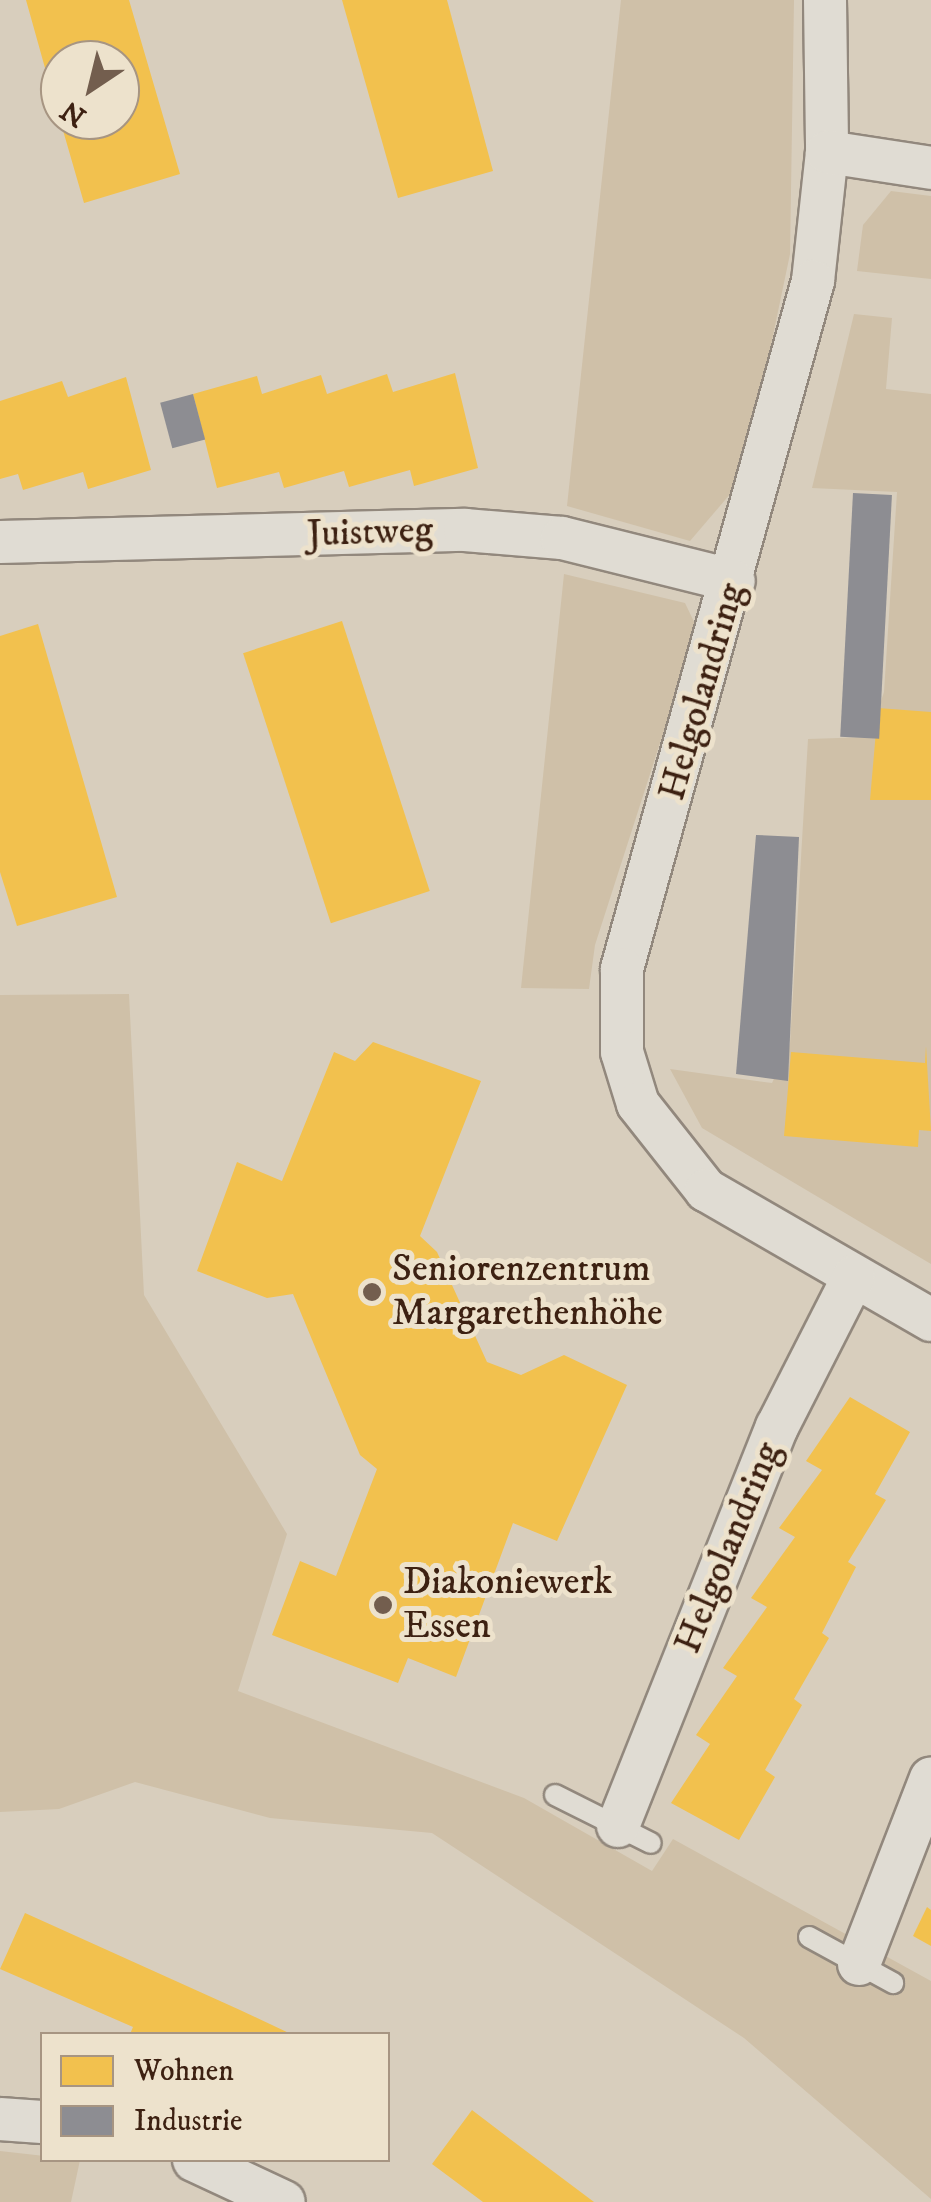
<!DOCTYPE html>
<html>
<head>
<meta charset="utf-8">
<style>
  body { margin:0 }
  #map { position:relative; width:931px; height:2202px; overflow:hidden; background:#d8cebd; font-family:"IM FELL DW Pica",serif }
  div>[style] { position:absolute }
  .green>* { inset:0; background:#cfc0a8 }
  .homes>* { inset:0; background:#f2c14e; transform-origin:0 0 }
  .industry>* { inset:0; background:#8d8d92; transform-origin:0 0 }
  .roads { filter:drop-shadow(2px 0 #92887d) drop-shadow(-2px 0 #92887d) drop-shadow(0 2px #92887d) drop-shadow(0 -2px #92887d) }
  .lane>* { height:20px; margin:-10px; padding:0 10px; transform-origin:10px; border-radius:10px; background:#e0dcd3 }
  .street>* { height:42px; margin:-21px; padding:0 21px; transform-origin:21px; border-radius:21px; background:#e0dcd3 }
  .dots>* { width:28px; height:28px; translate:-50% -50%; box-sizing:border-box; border:5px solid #ede2cc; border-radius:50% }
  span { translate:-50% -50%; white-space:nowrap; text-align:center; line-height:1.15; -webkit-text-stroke:10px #ede2cc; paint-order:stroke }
  .street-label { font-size:38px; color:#3d2112 }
  .poi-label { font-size:38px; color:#3d2112 }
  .left { translate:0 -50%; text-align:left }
  .legend { position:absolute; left:40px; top:2032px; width:350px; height:130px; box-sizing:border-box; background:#ede2cc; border:2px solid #a79582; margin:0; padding:12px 18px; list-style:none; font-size:30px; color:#3d2112 }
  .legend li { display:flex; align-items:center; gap:20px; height:50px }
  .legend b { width:50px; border:2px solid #a79582 }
  .north { position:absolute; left:40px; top:40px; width:100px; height:100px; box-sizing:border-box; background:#ede2cc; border:2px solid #a79582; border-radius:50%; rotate:215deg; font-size:28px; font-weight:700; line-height:40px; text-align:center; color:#3d2112 }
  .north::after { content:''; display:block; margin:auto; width:35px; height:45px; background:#735e4e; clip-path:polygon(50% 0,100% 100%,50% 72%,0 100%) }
</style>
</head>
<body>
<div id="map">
  <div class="green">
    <i style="clip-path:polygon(621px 0,794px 0,790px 254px,743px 479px,690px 541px,567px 506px)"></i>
    <i style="clip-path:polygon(891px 191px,931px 196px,931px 279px,857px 271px,863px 225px)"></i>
    <i style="clip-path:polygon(854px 314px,892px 318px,886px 389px,931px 394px,931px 1264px,702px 1128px,670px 1069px,772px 1083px,790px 1044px,808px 739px,869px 737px,884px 692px,897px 492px,812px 488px)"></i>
    <i style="clip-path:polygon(564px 574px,685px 603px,697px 628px,595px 945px,589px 989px,521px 988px)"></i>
    <i style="clip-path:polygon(129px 994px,144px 1295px,287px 1534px,238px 1691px,524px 1798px,652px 1871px,673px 1839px,931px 1981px,931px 2199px,744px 2038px,432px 1833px,270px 1818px,135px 1782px,59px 1809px,0 1812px,0 995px)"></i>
    <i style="clip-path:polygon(0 2151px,80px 2160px,71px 2202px,0 2202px)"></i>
  </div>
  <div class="homes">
    <i style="clip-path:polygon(26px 0,129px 0,180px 174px,84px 203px,60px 120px,120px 120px,120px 60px,60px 60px,59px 118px)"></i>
    <i style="clip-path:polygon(342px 0,447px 0,493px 171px,398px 198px)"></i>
    <i style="clip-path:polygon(455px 373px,478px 468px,414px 486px,410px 470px,349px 487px,344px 471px,284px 488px,279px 472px,217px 488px,193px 394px,257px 376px,262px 394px,321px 375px,327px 394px,387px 374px,393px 392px)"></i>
    <i style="clip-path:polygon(126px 377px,151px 470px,88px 489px,83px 472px,23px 490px,18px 474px,0 479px,0 401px,62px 381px,68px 397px)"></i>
    <i style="left:342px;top:621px;width:284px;height:104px;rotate:72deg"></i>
    <i style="clip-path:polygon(38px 624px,117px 897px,17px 926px,0 872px,0 636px)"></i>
    <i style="clip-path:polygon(878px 708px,931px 712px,931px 800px,870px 800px)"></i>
    <i style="clip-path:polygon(373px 1042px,481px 1081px,420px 1236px,437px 1252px,487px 1362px,521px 1375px,564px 1355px,627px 1385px,557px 1541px,513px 1523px,456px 1677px,408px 1658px,398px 1683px,272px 1635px,300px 1561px,336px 1576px,377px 1469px,360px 1455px,293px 1294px,267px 1298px,197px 1271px,237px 1162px,282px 1181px,334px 1052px,355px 1061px)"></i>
    <i style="clip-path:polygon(926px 1046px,931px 1131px,919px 1130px,918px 1147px,784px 1136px,791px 1052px,925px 1063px)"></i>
    <i style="clip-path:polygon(850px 1397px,910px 1432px,875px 1494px,886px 1500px,848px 1562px,856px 1567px,822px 1633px,829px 1638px,794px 1699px,802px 1705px,765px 1770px,775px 1777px,739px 1840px,671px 1803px,710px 1744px,696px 1735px,737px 1676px,723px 1668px,767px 1607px,751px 1598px,795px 1537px,779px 1528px,822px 1470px,806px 1461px)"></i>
    <i style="clip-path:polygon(927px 1907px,931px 1910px,931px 1946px,913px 1936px)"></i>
    <i style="clip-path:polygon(25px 1913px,240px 2010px,291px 2034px,130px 2034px,133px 2027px,0 1969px)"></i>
    <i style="clip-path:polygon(472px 2110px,514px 2142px,594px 2202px,483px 2202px,432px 2164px)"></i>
  </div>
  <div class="industry">
    <i style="left:193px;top:394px;width:47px;height:34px;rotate:75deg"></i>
    <i style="left:853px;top:493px;width:39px;height:244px;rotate:3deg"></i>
    <i style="clip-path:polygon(756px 835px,799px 837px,788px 1081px,736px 1074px)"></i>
  </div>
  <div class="roads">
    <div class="lane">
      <i style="left:555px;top:1795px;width:107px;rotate:26.6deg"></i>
      <i style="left:809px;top:1937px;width:96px;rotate:28.7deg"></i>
    </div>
    <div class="street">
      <i style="left:825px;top:0;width:152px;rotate:89.2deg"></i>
      <i style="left:827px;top:152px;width:130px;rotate:96.2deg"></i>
      <i style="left:813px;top:281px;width:714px;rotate:105.52deg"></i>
      <i style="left:622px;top:969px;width:83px;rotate:90deg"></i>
      <i style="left:622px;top:1052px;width:54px;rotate:72.9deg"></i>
      <i style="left:638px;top:1104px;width:110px;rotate:51.7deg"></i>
      <i style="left:706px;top:1190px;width:260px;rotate:30deg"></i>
      <i style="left:827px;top:152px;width:105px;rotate:8.7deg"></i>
      <i style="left:0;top:542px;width:465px;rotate:-1.5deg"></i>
      <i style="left:465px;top:530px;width:97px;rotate:4.7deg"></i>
      <i style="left:562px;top:538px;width:177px;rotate:14deg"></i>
      <i style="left:618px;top:1826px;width:430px;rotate:-68.3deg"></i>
      <i style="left:777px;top:1427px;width:169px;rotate:-63deg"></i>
      <i style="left:859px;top:1964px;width:199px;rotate:-68.8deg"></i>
      <i style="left:0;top:2119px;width:42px;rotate:4.1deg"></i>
      <i style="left:194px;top:2160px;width:99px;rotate:25deg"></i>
    </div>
  </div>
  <div class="dots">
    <i style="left:372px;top:1292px;background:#735e4e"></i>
    <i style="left:383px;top:1605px;background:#735e4e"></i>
  </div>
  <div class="street-label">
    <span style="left:370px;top:533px;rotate:-2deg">Juistweg</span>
    <span style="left:703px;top:692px;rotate:-74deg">Helgolandring</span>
    <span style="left:729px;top:1548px;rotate:-68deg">Helgolandring</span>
  </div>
  <div class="poi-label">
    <span class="left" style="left:392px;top:1292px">Seniorenzentrum<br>Margarethenhöhe</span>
    <span class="left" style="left:403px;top:1605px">Diakoniewerk<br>Essen</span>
  </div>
  <ul class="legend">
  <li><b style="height:28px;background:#f2c14e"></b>Wohnen</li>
  <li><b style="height:28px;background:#8d8d92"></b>Industrie</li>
  </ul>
  <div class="north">N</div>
</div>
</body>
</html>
